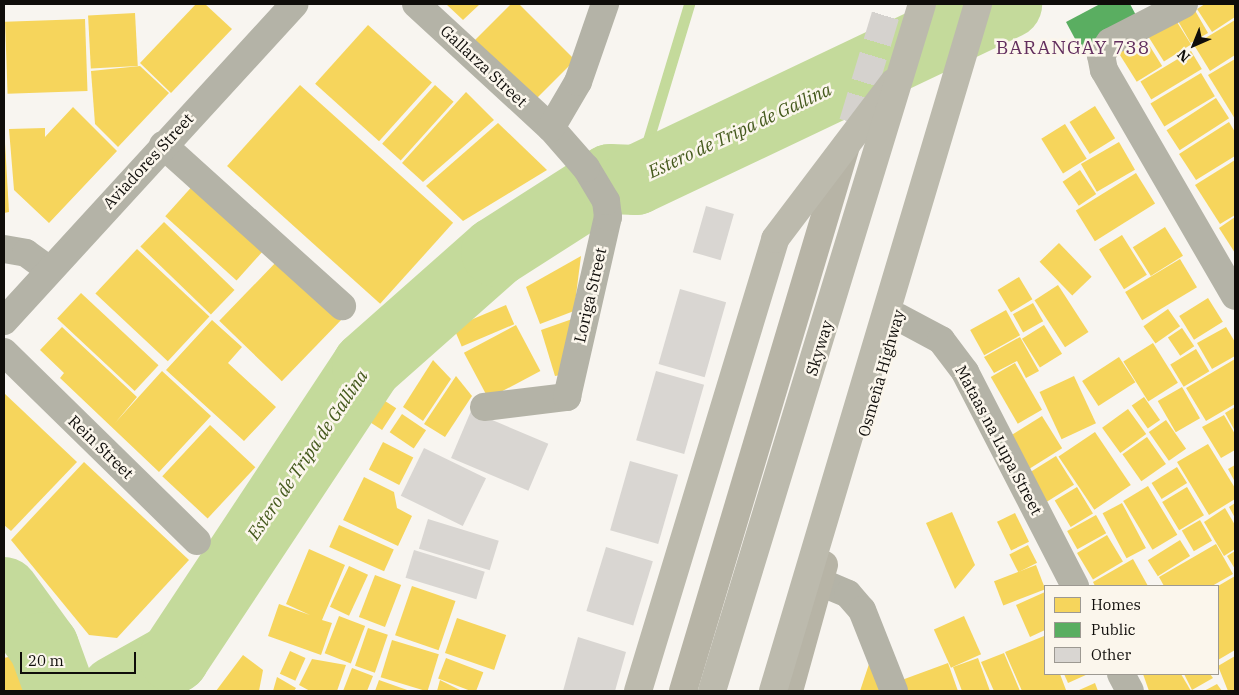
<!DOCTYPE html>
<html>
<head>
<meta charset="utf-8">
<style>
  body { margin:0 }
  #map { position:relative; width:1239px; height:695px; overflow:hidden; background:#f8f5f0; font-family:"IBM Plex Serif",serif }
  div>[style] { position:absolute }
  .homes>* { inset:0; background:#f6d55c; transform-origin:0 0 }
  .public>* { inset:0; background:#5aae61 }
  .stream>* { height:11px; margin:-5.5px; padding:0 5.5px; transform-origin:5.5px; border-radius:5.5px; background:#c4da9b }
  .river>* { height:70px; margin:-35px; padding:0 35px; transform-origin:35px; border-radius:35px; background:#c4da9b }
  .building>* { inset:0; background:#d9d6d2; transform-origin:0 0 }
  .primary-tunnel>* { height:28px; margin-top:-14px; transform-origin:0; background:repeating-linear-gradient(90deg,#d5d2ce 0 28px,transparent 0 42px) }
  .pedestrian>* { height:28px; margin:-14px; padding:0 14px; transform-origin:14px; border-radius:14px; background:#b4b3a7 }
  .minor>* { height:28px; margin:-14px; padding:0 14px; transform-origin:14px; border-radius:14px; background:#b4b3a7 }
  .primary>* { height:28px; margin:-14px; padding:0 14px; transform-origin:14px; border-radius:14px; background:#b7b4a6 }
  .motorway>* { height:28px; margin:-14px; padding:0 14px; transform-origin:14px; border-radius:14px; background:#bcbaad }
  span { translate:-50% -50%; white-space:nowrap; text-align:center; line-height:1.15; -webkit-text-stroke:5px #fbf6ec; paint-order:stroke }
  .street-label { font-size:16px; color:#0f0d0a }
  .water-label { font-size:18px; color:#44591c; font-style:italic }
  .quarter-label { font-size:19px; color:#622e5e; letter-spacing:1px }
  .frame { position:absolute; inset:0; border:5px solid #0f0d0a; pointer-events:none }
  .legend { position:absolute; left:1044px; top:585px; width:175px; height:90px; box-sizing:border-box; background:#fbf6ec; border:1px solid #9d9992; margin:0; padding:6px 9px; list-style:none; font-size:15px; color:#0f0d0a }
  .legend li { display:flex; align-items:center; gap:10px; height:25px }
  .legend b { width:25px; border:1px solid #9d9992 }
  .north { position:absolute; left:1169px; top:20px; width:50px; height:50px; -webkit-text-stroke:4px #fbf6ec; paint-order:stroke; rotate:224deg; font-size:14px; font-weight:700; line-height:20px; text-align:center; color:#0f0d0a }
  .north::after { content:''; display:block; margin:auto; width:18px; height:22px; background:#0f0d0a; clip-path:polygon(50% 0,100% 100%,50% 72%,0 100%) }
  .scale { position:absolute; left:20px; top:652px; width:116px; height:22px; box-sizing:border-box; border:2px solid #0f0d0a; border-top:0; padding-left:6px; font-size:15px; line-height:18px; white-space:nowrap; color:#0f0d0a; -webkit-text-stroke:4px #fbf6ec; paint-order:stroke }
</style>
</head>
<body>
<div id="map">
  <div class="homes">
    <i style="clip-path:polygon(196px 4px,205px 4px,232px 29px,171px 93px,140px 63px)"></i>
    <i style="clip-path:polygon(446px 4px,480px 4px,463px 20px)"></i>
    <i style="clip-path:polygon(511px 4px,519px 4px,575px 60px,535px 100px,475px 40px)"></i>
    <i style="clip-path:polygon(1205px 4px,1235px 4px,1235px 17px,1212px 32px,1197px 9px)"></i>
    <i style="left:1193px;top:7px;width:30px;height:20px;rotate:60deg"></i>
    <i style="left:135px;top:13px;width:53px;height:47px;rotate:87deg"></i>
    <i style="left:1172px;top:14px;width:36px;height:32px;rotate:58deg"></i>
    <i style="left:85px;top:19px;width:72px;height:80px;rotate:88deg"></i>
    <i style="clip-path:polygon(1235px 20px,1235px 55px,1210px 71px,1194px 45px)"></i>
    <i style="left:368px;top:25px;width:86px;height:79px;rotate:42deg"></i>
    <i style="left:1141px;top:32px;width:40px;height:30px;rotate:58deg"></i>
    <i style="left:1191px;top:51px;width:21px;height:59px;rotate:59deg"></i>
    <i style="clip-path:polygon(1235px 59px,1235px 119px,1208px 75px)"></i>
    <i style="clip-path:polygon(140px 66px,169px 93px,118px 147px,95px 124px,91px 71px)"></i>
    <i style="left:1201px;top:73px;width:27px;height:59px;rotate:59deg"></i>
    <i style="left:300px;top:85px;width:206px;height:109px;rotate:42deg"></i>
    <i style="left:435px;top:85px;width:25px;height:79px;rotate:42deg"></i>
    <i style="clip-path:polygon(466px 92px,494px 120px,423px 182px,402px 163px)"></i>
    <i style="left:1216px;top:98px;width:24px;height:59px;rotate:57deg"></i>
    <i style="left:1095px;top:106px;width:38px;height:30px;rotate:58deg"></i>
    <i style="clip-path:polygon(73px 107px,117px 151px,49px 223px,14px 190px,9px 129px,45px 128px,45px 137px)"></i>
    <i style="clip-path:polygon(1229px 122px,1235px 132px,1235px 156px,1196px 180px,1179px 154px)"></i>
    <i style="clip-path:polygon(498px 123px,547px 170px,463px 221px,426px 186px)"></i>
    <i style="left:1065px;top:124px;width:41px;height:28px;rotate:58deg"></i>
    <i style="clip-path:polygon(4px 125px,9px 212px,4px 213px)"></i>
    <i style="left:1119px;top:142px;width:32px;height:44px;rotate:60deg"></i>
    <i style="clip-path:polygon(1235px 160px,1235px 215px,1220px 224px,1195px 185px)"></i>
    <i style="left:1080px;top:170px;width:29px;height:21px;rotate:56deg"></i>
    <i style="left:1136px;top:173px;width:36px;height:71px;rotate:58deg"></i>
    <i style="left:196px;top:182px;width:96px;height:46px;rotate:42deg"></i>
    <i style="clip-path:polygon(1235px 217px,1235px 253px,1219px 228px)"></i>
    <i style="left:164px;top:222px;width:98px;height:34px;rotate:44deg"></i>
    <i style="left:1165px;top:227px;width:34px;height:38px;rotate:58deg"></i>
    <i style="left:1122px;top:235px;width:47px;height:27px;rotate:58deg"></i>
    <i style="left:1059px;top:243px;width:47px;height:27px;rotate:46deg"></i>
    <i style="left:137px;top:249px;width:99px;height:61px;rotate:43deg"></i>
    <i style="clip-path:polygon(581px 256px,574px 311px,540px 324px,526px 287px)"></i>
    <i style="left:279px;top:259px;width:87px;height:86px;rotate:44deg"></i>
    <i style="left:1180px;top:259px;width:33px;height:64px;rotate:59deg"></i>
    <i style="left:1019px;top:277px;width:26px;height:25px;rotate:59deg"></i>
    <i style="left:1058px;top:285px;width:56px;height:28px;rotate:57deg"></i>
    <i style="left:81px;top:293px;width:106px;height:35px;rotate:43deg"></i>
    <i style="left:1208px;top:298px;width:28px;height:34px;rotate:58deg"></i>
    <i style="left:1033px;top:303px;width:21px;height:23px;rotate:61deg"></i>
    <i style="left:506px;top:305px;width:21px;height:57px;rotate:67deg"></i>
    <i style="left:1168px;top:309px;width:21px;height:30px;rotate:55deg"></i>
    <i style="left:1006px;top:310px;width:29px;height:41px;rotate:61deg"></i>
    <i style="clip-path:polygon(578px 317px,567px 374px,555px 376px,541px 330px)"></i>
    <i style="clip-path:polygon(212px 320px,242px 347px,228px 363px,276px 407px,244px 441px,166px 370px)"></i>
    <i style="left:516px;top:325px;width:52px;height:59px;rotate:62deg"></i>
    <i style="left:1044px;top:325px;width:34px;height:26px;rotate:58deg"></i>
    <i style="clip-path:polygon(62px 327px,137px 397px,115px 423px,162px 371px,211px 416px,159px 472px,60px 378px,64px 373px,40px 350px)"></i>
    <i style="clip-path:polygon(1226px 327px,1235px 342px,1235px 356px,1212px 369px,1197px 343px)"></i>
    <i style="left:1182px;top:328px;width:22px;height:17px;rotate:56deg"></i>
    <i style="clip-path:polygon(1020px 337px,1039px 371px,1026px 378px,1017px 361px,994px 373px,984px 357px)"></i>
    <i style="left:1153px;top:343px;width:47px;height:35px;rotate:58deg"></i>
    <i style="left:1196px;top:349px;width:26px;height:30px;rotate:59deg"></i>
    <i style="left:1119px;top:357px;width:30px;height:44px;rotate:57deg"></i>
    <i style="clip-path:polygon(1235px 359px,1235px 404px,1206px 421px,1186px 388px)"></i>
    <i style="clip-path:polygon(433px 360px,451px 379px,423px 421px,403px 407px)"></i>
    <i style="left:1015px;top:363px;width:54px;height:28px;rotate:60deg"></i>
    <i style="clip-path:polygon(456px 376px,472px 396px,445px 437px,424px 424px)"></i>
    <i style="left:1074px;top:376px;width:52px;height:38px;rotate:65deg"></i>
    <i style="left:1182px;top:387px;width:36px;height:28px;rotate:60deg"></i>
    <i style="clip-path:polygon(364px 388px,377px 396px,366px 419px,351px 410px)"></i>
    <i style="clip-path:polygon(4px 393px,77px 462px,11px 531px,4px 525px)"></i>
    <i style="left:1144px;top:397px;width:28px;height:15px;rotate:55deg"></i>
    <i style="left:382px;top:399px;width:17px;height:26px;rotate:33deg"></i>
    <i style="clip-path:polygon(1235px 407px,1235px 431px,1225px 413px)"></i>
    <i style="left:1128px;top:409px;width:31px;height:32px;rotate:54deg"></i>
    <i style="left:402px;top:414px;width:29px;height:22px;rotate:34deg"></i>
    <i style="clip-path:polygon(1224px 415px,1235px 434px,1235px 450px,1221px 458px,1202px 427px)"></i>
    <i style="left:1042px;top:416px;width:38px;height:39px;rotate:58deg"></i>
    <i style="left:1166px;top:420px;width:35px;height:21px;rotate:55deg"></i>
    <i style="left:210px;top:425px;width:62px;height:70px;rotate:43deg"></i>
    <i style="left:1095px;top:432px;width:64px;height:44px;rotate:56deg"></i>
    <i style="left:1147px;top:437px;width:33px;height:30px;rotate:55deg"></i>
    <i style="left:383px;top:442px;width:34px;height:31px;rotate:27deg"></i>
    <i style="clip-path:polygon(1208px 444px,1235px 488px,1235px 499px,1209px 515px,1177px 462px)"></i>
    <i style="left:1056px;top:456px;width:34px;height:33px;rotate:58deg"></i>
    <i style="clip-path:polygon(84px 462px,189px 560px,117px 638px,89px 635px,11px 540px)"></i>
    <i style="clip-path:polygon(1235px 465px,1235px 482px,1228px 469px)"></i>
    <i style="left:1177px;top:467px;width:19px;height:30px;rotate:58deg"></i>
    <i style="clip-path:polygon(364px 477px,394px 492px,397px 508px,412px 516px,398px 546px,343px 520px)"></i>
    <i style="left:1148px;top:486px;width:57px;height:29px;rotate:59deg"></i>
    <i style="left:1077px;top:487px;width:31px;height:26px;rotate:59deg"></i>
    <i style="left:1187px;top:487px;width:33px;height:29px;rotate:59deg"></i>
    <i style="left:1122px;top:503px;width:51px;height:22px;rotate:62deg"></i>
    <i style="clip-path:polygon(1235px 503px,1235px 518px,1229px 507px)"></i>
    <i style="clip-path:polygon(1225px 508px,1235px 525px,1235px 549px,1224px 556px,1204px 522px)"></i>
    <i style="clip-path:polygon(952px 512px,975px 565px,955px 589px,926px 523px)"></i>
    <i style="left:1015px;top:513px;width:32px;height:20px;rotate:64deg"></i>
    <i style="left:1096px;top:515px;width:21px;height:33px;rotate:61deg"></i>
    <i style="left:1200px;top:520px;width:24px;height:21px;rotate:60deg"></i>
    <i style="left:339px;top:525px;width:60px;height:24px;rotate:24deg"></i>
    <i style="left:1107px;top:535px;width:31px;height:35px;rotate:59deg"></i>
    <i style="left:1180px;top:540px;width:19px;height:38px;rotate:58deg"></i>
    <i style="clip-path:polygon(1216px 544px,1233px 574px,1212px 586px,1164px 586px,1159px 577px)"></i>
    <i style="left:1028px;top:545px;width:20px;height:21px;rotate:63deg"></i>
    <i style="clip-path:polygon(309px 549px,345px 565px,322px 620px,332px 623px,321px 655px,268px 636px,279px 604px,310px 615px,286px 604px)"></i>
    <i style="clip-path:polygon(1235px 551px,1235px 569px,1227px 556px)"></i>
    <i style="clip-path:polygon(1133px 559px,1148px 586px,1095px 586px,1093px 582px)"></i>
    <i style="left:1036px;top:565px;width:26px;height:45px;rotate:69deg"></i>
    <i style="left:349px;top:566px;width:21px;height:45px;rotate:25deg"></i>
    <i style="left:375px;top:575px;width:28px;height:45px;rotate:21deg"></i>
    <i style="clip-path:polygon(1235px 576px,1235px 650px,1218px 660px,1218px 586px)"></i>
    <i style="left:412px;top:586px;width:46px;height:52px;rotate:19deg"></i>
    <i style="clip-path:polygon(1045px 592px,1045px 630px,1030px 637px,1016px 605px)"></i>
    <i style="left:339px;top:616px;width:28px;height:40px;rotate:21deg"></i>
    <i style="left:964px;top:616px;width:42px;height:33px;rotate:66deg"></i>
    <i style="left:457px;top:618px;width:52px;height:37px;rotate:19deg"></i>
    <i style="left:368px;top:628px;width:21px;height:40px;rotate:19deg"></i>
    <i style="clip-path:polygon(1044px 636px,1045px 674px,1060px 674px,1066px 690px,1022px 691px,1005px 652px)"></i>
    <i style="left:392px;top:640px;width:49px;height:39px;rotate:17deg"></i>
    <i style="left:290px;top:651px;width:17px;height:25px;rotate:24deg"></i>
    <i style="clip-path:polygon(1004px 653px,1020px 691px,994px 691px,981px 662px)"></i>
    <i style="clip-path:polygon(21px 654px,39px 691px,4px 691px,4px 658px)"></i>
    <i style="clip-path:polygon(243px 655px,263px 670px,259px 691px,216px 691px)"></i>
    <i style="clip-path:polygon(1235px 656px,1235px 691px,1228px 691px,1218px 666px)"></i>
    <i style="left:446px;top:658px;width:40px;height:22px;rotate:21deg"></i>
    <i style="clip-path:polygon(871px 658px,883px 691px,860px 691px)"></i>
    <i style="clip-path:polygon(978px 658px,990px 691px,962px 691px,953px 667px)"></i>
    <i style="clip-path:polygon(312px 659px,346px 665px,337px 691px,310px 691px,299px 685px)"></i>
    <i style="clip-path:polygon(948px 663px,958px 691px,902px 691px,899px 681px)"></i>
    <i style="clip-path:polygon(352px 668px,373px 676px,367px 691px,343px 691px)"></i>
    <i style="clip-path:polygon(1064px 674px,1088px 674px,1068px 683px)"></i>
    <i style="clip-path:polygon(1143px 674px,1181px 674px,1191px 691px,1149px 691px)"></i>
    <i style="clip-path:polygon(1184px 674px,1210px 674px,1213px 678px,1192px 690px)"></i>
    <i style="clip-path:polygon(277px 677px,296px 688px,294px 691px,273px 691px)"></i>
    <i style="clip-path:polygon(379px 680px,410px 691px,375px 691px)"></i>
    <i style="clip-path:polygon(440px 680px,462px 691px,437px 691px)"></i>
    <i style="clip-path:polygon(1095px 683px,1098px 691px,1077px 691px)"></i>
    <i style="clip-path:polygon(1217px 684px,1222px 691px,1204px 691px)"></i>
  </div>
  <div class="public">
    <i style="clip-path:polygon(1100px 4px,1130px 4px,1138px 19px,1081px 50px,1066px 22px)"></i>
  </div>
  <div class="stream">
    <i style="left:636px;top:180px;width:184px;rotate:-73.2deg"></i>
  </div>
  <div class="river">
    <i style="left:4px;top:592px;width:68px;rotate:54deg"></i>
    <i style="left:44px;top:647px;width:47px;rotate:70deg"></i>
    <i style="left:115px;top:691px;width:68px;rotate:-29.2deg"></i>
    <i style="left:174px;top:658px;width:350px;rotate:-56.5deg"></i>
    <i style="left:367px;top:366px;width:172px;rotate:-41.5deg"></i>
    <i style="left:496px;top:252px;width:135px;rotate:-32.6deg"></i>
    <i style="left:610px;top:179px;width:26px;rotate:2deg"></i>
    <i style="left:636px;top:180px;width:411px;rotate:-25.4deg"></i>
  </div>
  <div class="building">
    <i style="left:706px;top:206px;width:29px;height:48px;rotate:16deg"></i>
    <i style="left:680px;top:289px;width:48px;height:78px;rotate:16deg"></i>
    <i style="left:656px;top:371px;width:50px;height:72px;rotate:16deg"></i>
    <i style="left:471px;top:411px;width:84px;height:51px;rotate:23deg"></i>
    <i style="left:424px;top:448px;width:69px;height:53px;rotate:26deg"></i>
    <i style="left:630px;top:461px;width:50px;height:72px;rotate:16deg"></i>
    <i style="left:428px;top:519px;width:74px;height:31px;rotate:17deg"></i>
    <i style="left:606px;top:547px;width:49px;height:67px;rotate:17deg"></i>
    <i style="left:414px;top:550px;width:74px;height:29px;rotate:17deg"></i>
    <i style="clip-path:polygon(578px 637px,626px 652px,615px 691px,563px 691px)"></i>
  </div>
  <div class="primary-tunnel">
    <i style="left:853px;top:123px;width:124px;rotate:-73.2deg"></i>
  </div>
  <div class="pedestrian">
    <i style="left:484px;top:407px;width:84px;rotate:-6.9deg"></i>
    <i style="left:567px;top:397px;width:185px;rotate:-77.2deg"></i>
    <i style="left:608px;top:217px;width:16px;rotate:-97deg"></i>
    <i style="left:606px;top:201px;width:39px;rotate:-121deg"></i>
    <i style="left:586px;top:168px;width:53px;rotate:-131.2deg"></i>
    <i style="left:820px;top:582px;width:30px;rotate:23deg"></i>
    <i style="left:848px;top:594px;width:21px;rotate:49deg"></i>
    <i style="left:862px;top:610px;width:87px;rotate:68.4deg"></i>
  </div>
  <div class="minor">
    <i style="left:416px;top:4px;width:183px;rotate:42.6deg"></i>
    <i style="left:551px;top:128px;width:53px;rotate:-59.6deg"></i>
    <i style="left:578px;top:82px;width:83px;rotate:-70.9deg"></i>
    <i style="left:1184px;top:4px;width:83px;rotate:152.8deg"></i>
    <i style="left:1110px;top:42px;width:16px;rotate:125deg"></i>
    <i style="left:1101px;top:55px;width:15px;rotate:79deg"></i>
    <i style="left:1104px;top:70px;width:261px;rotate:59.9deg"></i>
    <i style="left:163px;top:145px;width:241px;rotate:42deg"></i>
    <i style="left:4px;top:249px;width:22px;rotate:10deg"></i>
    <i style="left:26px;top:253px;width:27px;rotate:36deg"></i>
    <i style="left:898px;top:317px;width:49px;rotate:28.1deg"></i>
    <i style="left:941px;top:340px;width:40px;rotate:53deg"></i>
    <i style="left:965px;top:372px;width:241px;rotate:62.8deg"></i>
    <i style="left:4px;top:321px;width:430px;rotate:-47.5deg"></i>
    <i style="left:4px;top:352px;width:270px;rotate:44.4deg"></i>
    <i style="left:1121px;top:674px;width:19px;rotate:62deg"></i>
  </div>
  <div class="primary">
    <i style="left:683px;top:691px;width:569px;rotate:-73.35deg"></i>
    <i style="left:789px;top:691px;width:131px;rotate:-74.5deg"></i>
  </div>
  <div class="motorway">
    <i style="left:638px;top:691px;width:472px;rotate:-73.1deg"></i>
    <i style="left:775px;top:239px;width:196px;rotate:-52.9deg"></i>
    <i style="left:712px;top:691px;width:718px;rotate:-73deg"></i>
    <i style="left:773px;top:691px;width:717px;rotate:-73.38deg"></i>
  </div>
  <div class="street-label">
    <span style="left:484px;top:66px;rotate:43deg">Gallarza Street</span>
    <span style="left:148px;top:161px;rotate:-47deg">Aviadores Street</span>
    <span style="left:590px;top:295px;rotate:-77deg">Loriga Street</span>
    <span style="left:819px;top:348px;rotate:-73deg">Skyway</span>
    <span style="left:881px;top:373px;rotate:-74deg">Osmeña Highway</span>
    <span style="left:999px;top:440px;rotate:62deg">Mataas na Lupa Street</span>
    <span style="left:101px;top:447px;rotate:44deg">Rein Street</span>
  </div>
  <div class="water-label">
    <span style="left:740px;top:131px;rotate:-25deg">Estero de Tripa de Gallina</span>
    <span style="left:308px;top:455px;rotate:-56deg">Estero de Tripa de Gallina</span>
  </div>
  <div class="quarter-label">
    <span style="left:1073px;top:48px">BARANGAY 738</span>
  </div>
  <div class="frame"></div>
  <ul class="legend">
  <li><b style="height:14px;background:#f6d55c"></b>Homes</li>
  <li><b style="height:14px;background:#5aae61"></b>Public</li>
  <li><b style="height:14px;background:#d9d6d2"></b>Other</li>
  </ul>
  <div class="north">N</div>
  <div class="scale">20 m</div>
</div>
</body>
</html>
